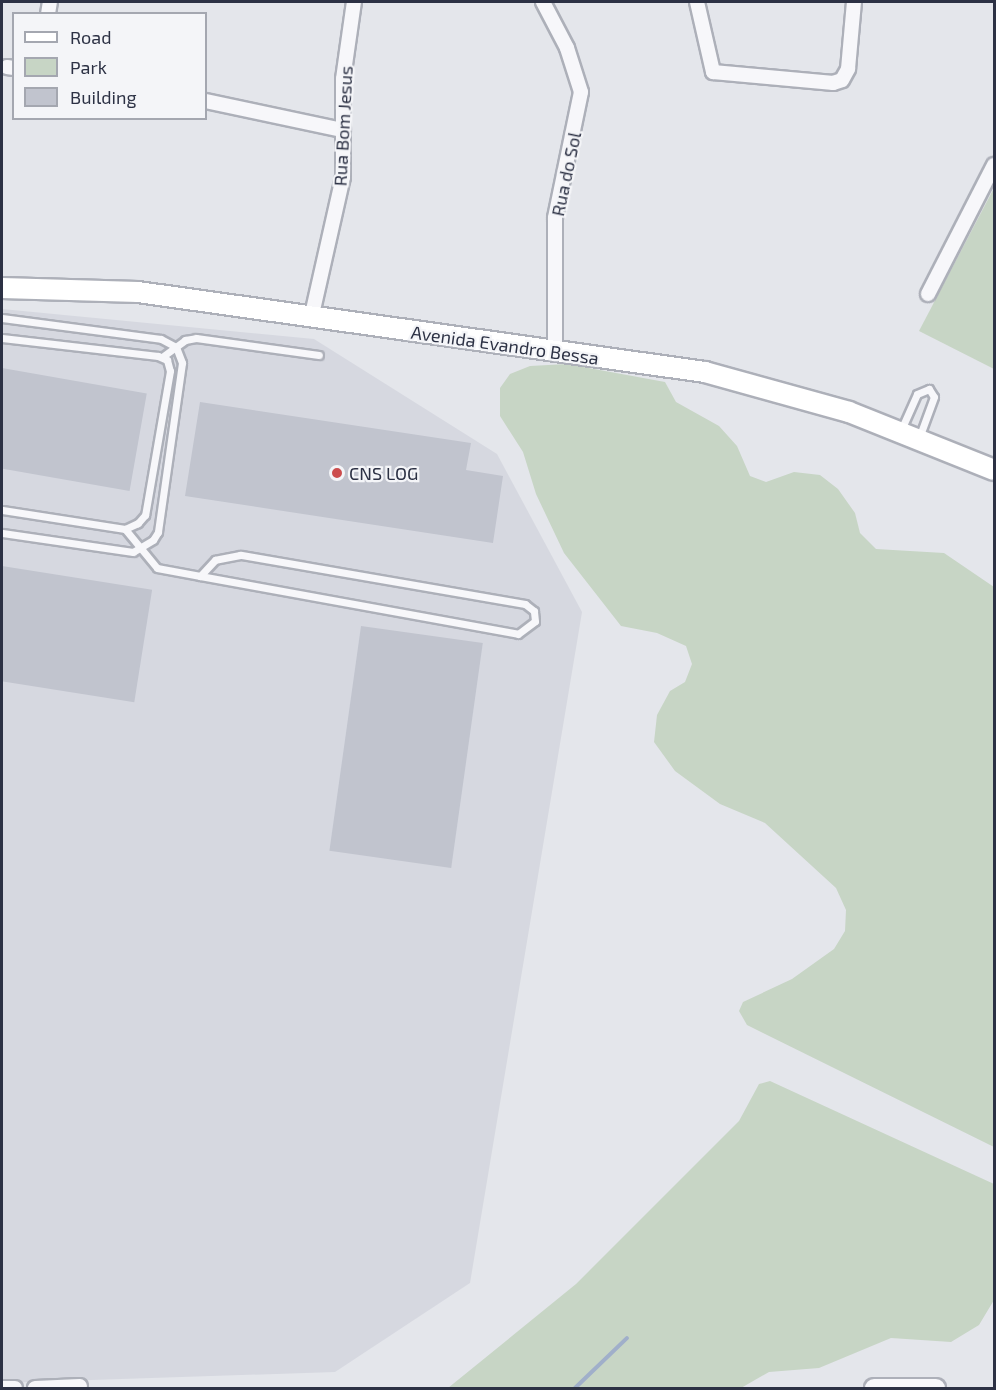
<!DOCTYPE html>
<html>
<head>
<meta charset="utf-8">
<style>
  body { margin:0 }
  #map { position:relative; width:996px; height:1390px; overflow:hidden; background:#e4e6eb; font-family:"Exo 2",sans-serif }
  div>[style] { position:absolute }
  .built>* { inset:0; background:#d6d8e0 }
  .green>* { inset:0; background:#c7d5c5 }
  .stream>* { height:4px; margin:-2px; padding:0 2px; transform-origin:2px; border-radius:2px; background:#a0afca }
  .building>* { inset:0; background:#c1c4ce; transform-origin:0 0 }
  .roads { filter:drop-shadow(2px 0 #adb0b9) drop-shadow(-2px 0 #adb0b9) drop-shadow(0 2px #adb0b9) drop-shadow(0 -2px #adb0b9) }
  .service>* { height:7px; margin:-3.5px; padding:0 3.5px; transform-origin:3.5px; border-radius:3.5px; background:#f7f7fa }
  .minor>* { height:14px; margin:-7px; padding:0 7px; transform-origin:7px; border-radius:7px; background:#f7f7fa }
  .tertiary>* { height:18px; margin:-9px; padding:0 9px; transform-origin:9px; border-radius:9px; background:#f7f7fa }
  .secondary>* { height:20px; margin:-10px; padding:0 10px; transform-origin:10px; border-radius:10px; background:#fff }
  .dots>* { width:16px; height:16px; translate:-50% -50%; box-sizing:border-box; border:3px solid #f4f5f8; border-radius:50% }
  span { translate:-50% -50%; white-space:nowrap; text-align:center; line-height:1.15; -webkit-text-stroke:4.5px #f4f5f8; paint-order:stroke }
  .street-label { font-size:18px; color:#2c3144 }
  .poi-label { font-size:18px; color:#2c3144 }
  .left { translate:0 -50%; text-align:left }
  .frame { position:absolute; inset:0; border:3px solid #2c3144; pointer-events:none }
  .legend { position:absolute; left:12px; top:12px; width:195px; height:108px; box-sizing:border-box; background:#f4f5f8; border:2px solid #a4a7b0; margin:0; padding:8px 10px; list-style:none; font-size:18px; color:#2c3144 }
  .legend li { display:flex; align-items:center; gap:12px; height:30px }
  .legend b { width:30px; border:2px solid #a4a7b0 }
</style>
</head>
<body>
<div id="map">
  <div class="built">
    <i style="clip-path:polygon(2px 309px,314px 339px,497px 454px,582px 612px,470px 1283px,335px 1372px,2px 1383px)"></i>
  </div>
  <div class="green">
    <i style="clip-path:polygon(994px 188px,994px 369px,919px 331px)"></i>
    <i style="clip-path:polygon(567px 364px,665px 382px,676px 402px,719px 426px,737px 446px,750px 476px,766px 482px,794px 472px,820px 475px,838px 489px,855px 513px,860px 533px,876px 549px,944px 553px,994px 587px,994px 1147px,747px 1025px,739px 1011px,743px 1002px,792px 979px,834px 949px,845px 931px,846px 910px,836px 888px,765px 823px,720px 804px,675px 771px,654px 742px,657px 715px,670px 691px,685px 682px,692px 664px,686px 646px,657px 633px,621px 626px,564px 553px,536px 494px,523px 452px,500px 416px,500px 388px,510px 374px,530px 366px)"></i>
    <i style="clip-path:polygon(770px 1081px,994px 1184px,994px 1300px,979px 1325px,951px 1342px,891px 1338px,819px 1368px,769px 1372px,741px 1388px,448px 1388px,576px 1284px,739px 1121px,759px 1084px)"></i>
  </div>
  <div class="stream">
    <i style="left:575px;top:1388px;width:72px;rotate:-43.9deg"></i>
  </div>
  <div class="building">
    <i style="left:2px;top:368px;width:147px;height:99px;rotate:10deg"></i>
    <i style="clip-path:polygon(200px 402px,471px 443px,466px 470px,503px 476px,493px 543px,185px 496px)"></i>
    <i style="left:2px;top:566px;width:152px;height:114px;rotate:9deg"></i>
    <i style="left:361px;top:626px;width:123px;height:227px;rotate:8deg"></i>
  </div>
  <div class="roads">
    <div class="service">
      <i style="left:2px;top:318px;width:160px;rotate:7.5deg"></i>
      <i style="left:161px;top:339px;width:17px;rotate:28deg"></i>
      <i style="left:176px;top:347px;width:17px;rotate:69deg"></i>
      <i style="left:182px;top:363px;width:171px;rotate:98.1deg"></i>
      <i style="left:158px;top:532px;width:9px;rotate:122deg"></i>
      <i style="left:153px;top:540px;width:23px;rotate:149deg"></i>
      <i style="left:133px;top:552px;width:132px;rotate:-171.7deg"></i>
      <i style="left:2px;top:338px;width:157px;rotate:6.6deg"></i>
      <i style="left:158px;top:356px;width:10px;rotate:24deg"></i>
      <i style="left:167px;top:360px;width:11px;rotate:75deg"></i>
      <i style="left:170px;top:371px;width:146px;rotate:99.8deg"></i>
      <i style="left:145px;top:515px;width:11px;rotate:131deg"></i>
      <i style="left:138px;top:523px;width:14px;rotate:155deg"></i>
      <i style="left:125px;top:529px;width:124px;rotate:-171.2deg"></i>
      <i style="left:162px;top:357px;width:29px;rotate:-36deg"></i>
      <i style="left:185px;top:340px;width:11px;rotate:-10deg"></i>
      <i style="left:196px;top:338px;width:124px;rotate:7.9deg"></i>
      <i style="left:901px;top:430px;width:39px;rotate:-66deg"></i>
      <i style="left:917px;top:394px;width:13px;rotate:-23deg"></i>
      <i style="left:929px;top:389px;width:9px;rotate:58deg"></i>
      <i style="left:934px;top:397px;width:44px;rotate:110.1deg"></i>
      <i style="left:125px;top:529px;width:50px;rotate:50.6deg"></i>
      <i style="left:157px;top:568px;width:44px;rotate:10.5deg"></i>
      <i style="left:200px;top:576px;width:323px;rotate:10.3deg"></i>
      <i style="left:518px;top:634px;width:21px;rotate:-37deg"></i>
      <i style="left:535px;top:621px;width:10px;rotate:-96deg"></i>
      <i style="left:534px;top:611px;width:11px;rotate:-142deg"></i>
      <i style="left:525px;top:604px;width:289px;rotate:-170.2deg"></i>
      <i style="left:240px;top:555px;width:25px;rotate:169deg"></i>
      <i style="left:215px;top:560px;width:22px;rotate:133deg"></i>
    </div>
    <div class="minor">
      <i style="left:543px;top:2px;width:52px;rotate:62.4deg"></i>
      <i style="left:567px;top:48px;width:46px;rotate:72.3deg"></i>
      <i style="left:581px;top:92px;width:129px;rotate:101.7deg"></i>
      <i style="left:555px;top:218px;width:133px;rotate:90deg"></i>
      <i style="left:697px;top:2px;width:72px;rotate:77.1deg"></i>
      <i style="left:713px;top:72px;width:121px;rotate:5.2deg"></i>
      <i style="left:833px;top:83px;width:9px;rotate:-18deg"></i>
      <i style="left:842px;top:80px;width:13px;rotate:-61deg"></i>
      <i style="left:848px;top:69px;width:67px;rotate:-84.9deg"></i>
      <i style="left:48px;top:14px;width:12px;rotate:-81deg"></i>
      <i style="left:7px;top:67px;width:7px;rotate:8deg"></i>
      <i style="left:206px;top:101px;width:140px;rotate:12deg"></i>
      <i style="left:928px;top:294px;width:145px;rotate:-62.9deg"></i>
      <i style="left:311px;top:319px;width:146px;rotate:-77.3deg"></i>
      <i style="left:343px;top:177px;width:98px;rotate:-90deg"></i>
      <i style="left:343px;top:79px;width:78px;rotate:-81.9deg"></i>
      <i style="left:2px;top:1388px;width:13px"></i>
      <i style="left:35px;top:1388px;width:45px;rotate:-2.5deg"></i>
    </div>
    <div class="tertiary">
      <i style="left:874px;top:1388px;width:62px"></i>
    </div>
    <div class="secondary">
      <i style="left:2px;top:288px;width:136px;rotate:1.7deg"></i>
      <i style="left:138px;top:292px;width:573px;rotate:8.03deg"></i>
      <i style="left:705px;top:372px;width:149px;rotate:15.5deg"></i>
      <i style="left:849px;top:412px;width:156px;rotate:21.8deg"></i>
    </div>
  </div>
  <div class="dots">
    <i style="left:337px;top:473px;background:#cc4d4e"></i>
  </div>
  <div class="street-label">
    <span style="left:343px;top:126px;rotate:-87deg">Rua Bom Jesus</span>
    <span style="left:566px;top:174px;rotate:-78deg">Rua do Sol</span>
    <span style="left:505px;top:345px;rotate:8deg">Avenida Evandro Bessa</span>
  </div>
  <div class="poi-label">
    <span class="left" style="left:349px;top:473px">CNS LOG</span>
  </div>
  <div class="frame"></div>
  <ul class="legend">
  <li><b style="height:8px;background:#fff"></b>Road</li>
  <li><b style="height:16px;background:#c7d5c5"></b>Park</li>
  <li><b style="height:16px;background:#c1c4ce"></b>Building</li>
  </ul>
</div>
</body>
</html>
